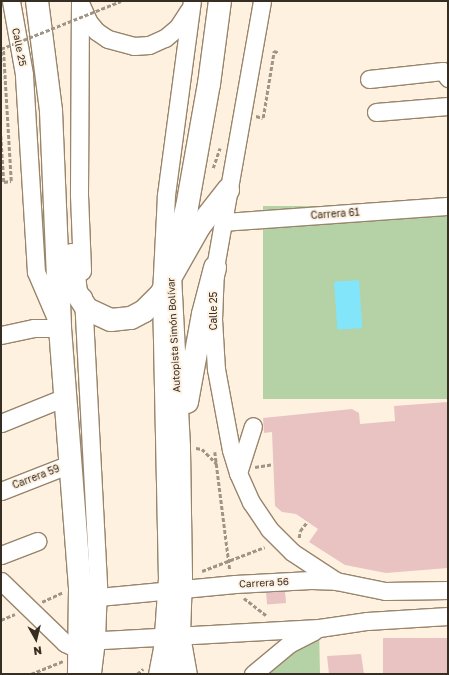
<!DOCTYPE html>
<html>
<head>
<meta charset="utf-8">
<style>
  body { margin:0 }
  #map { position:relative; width:449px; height:675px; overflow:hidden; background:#fef1e0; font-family:"Golos Text",sans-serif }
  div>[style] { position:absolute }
  .green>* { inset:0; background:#b5d1a6; transform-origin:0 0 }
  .water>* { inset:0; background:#83e5fa; transform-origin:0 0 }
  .building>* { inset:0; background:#e9c3c2; transform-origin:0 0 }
  .path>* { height:2.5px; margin-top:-1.25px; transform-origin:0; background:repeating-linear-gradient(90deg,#9f9486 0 4px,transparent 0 6px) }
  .roads { filter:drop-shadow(1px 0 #98856b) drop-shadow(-1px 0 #98856b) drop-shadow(0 1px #98856b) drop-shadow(0 -1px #98856b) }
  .minor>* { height:17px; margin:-8.5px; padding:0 8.5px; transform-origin:8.5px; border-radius:8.5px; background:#fff }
  .major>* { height:21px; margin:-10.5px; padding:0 10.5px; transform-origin:10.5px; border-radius:10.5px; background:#fff }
  .highway>* { height:22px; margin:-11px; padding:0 11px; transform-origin:11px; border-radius:11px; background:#fff }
  .path-bridge>* { height:2.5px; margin-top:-1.25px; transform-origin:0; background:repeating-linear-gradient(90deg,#9f9486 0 4px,transparent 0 6px) }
  span { translate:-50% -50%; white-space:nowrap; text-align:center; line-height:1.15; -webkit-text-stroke:3.5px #fef1e0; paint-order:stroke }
  .street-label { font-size:10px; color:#362d23 }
  .frame { position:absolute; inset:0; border:2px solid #362d23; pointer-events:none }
  .north { position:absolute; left:16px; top:619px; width:40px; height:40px; -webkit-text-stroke:3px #fef1e0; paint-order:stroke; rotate:172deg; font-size:11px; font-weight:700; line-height:16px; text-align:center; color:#362d23 }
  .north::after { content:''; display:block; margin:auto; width:14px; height:18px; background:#362d23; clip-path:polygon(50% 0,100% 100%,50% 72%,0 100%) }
</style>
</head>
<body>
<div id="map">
  <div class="green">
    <i style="left:448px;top:206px;width:193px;height:185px;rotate:90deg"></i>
    <i style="clip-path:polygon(319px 628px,320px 674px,253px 674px)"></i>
  </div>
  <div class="water">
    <i style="left:359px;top:280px;width:48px;height:25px;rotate:86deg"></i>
  </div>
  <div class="building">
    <i style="clip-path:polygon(448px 402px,448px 568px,386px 573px,345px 565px,309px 542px,318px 529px,296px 514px,282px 512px,275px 506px,272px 432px,264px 433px,263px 418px,352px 409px,359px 413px,360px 424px,395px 421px,394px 406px)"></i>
    <i style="left:285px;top:591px;width:12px;height:19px;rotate:85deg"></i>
    <i style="left:448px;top:638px;width:36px;height:65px;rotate:90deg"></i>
    <i style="clip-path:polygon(361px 654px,364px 674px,329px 674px,327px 656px)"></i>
  </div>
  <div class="path">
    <i style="left:256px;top:116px;width:7px;rotate:16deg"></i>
    <i style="left:263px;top:118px;width:68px;rotate:-80.7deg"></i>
    <i style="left:274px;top:51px;width:6px;rotate:18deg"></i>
    <i style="left:1px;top:136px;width:46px;rotate:86.3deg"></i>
    <i style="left:4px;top:182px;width:7px;rotate:-8deg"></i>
    <i style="left:11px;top:181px;width:134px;rotate:-93.4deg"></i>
    <i style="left:213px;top:168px;width:21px;rotate:-71deg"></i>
    <i style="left:196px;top:448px;width:6px;rotate:9deg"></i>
    <i style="left:202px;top:449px;width:21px;rotate:45deg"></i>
    <i style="left:215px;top:452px;width:119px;rotate:82.8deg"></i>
    <i style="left:255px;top:467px;width:18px;rotate:-9deg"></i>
    <i style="left:299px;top:538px;width:7px;rotate:-82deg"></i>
    <i style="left:300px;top:531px;width:11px;rotate:-52deg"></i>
    <i style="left:202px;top:571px;width:67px;rotate:-20.9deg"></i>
    <i style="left:244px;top:598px;width:29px;rotate:38deg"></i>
    <i style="left:42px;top:602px;width:23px;rotate:-25deg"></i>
    <i style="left:1px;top:620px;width:15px;rotate:-23deg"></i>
    <i style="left:31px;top:674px;width:35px;rotate:-22deg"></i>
    <i style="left:137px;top:674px;width:8px;rotate:-40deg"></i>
  </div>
  <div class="roads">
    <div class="minor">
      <i style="left:80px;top:1px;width:194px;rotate:90.3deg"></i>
      <i style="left:79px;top:195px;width:76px;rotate:87.7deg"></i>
      <i style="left:262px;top:1px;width:271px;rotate:100deg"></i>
      <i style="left:215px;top:268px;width:51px;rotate:92.2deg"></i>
      <i style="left:213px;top:319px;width:50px;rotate:86.6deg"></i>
      <i style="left:216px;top:369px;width:82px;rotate:79.5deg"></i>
      <i style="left:231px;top:450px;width:24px;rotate:73deg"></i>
      <i style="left:238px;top:473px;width:32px;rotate:66deg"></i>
      <i style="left:251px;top:502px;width:32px;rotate:56deg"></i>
      <i style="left:269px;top:529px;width:33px;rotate:45deg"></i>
      <i style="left:292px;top:552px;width:53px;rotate:33.4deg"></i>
      <i style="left:81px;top:5px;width:17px;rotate:66deg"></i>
      <i style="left:88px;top:21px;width:13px;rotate:51deg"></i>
      <i style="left:96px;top:31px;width:14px;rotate:34deg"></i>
      <i style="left:108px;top:39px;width:27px;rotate:15deg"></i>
      <i style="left:134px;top:46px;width:15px;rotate:-4deg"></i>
      <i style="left:149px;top:45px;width:17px;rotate:-24deg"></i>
      <i style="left:165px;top:38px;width:17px;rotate:-40deg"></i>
      <i style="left:178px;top:27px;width:20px;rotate:-57deg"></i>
      <i style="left:369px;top:79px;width:74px;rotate:-6.2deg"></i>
      <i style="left:443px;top:71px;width:9px;rotate:54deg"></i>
      <i style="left:376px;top:112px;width:72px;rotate:-4.8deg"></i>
      <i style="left:223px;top:222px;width:226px;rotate:-4.1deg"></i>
      <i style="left:83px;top:297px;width:290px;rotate:87deg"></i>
      <i style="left:98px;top:587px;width:53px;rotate:92.2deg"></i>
      <i style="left:96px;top:640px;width:34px;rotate:97deg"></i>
      <i style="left:1px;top:335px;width:34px;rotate:-12deg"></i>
      <i style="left:34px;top:328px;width:26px"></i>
      <i style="left:60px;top:328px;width:61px;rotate:-113.2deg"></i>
      <i style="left:36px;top:272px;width:198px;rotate:-93.5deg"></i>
      <i style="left:24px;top:74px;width:74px;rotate:-100.1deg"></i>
      <i style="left:1px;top:423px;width:69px;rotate:-22.1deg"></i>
      <i style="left:238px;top:473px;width:49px;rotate:-72.3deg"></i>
      <i style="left:1px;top:491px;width:74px;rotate:-21.4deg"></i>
      <i style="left:1px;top:555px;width:39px;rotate:-21deg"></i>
      <i style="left:1px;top:581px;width:89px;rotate:44.1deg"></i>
      <i style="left:65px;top:643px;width:17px;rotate:25deg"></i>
      <i style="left:88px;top:598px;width:148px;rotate:-5.4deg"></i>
      <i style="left:235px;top:584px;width:76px;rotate:-3deg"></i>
      <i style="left:311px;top:580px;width:25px;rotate:2deg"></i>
      <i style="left:336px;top:581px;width:50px;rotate:11.5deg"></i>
      <i style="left:385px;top:591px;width:63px;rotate:-0.9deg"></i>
      <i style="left:85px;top:641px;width:234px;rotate:-3.2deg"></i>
      <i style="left:319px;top:628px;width:49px;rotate:-8.3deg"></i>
      <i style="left:367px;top:621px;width:81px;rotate:-3.5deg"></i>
      <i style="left:157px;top:674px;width:26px;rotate:-79deg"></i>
      <i style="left:162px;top:648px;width:69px;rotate:-85.9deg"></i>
      <i style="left:167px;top:579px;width:285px;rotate:-91.2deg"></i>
      <i style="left:161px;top:294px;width:99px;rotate:-87.1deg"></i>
      <i style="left:166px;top:195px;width:196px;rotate:-82.4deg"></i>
      <i style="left:253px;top:674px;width:47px;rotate:-39.8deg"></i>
      <i style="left:289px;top:644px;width:28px;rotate:-27deg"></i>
    </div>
    <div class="major">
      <i style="left:180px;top:641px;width:34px;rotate:80deg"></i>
    </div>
    <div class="highway">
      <i style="left:37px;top:1px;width:111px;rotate:82.7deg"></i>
      <i style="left:51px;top:111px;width:217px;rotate:87.6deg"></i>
      <i style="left:60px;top:328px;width:262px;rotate:85.6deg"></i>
      <i style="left:80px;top:589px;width:85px;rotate:90.7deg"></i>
      <i style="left:72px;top:255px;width:37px;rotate:84deg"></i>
      <i style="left:76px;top:292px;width:20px;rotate:57deg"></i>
      <i style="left:87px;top:309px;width:26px;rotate:25deg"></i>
      <i style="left:111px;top:320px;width:20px;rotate:-6deg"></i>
      <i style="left:131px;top:318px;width:15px;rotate:-28deg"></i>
      <i style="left:144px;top:311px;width:24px;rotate:-45deg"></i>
      <i style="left:161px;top:294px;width:77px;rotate:-60.4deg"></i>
      <i style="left:199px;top:227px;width:47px;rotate:-51.9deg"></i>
      <i style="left:187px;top:402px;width:89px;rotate:-79.7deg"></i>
      <i style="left:203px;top:314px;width:48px;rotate:-75.4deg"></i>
      <i style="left:174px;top:674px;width:38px;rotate:-83deg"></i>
      <i style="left:179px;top:636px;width:59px;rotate:-88.1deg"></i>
      <i style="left:181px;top:577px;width:130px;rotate:-90.9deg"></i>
      <i style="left:179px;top:447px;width:173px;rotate:-93deg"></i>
      <i style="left:170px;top:274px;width:69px;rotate:-75.8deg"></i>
      <i style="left:187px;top:207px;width:125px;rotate:-79.9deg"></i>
      <i style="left:209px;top:84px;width:84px;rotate:-82.5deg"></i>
    </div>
  </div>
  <div class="path-bridge">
    <i style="left:1px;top:49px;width:129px;rotate:-21.8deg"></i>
  </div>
  <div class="street-label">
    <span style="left:19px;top:47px;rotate:79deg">Calle 25</span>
    <span style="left:335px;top:214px;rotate:-4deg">Carrera 61</span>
    <span style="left:214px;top:311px;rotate:-90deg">Calle 25</span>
    <span style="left:174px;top:335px;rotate:-93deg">Autopista Simón Bolívar</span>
    <span style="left:36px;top:477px;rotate:-21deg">Carrera 59</span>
    <span style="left:264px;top:583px;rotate:-3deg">Carrera 56</span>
  </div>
  <div class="frame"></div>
  <div class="north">N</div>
</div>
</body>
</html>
